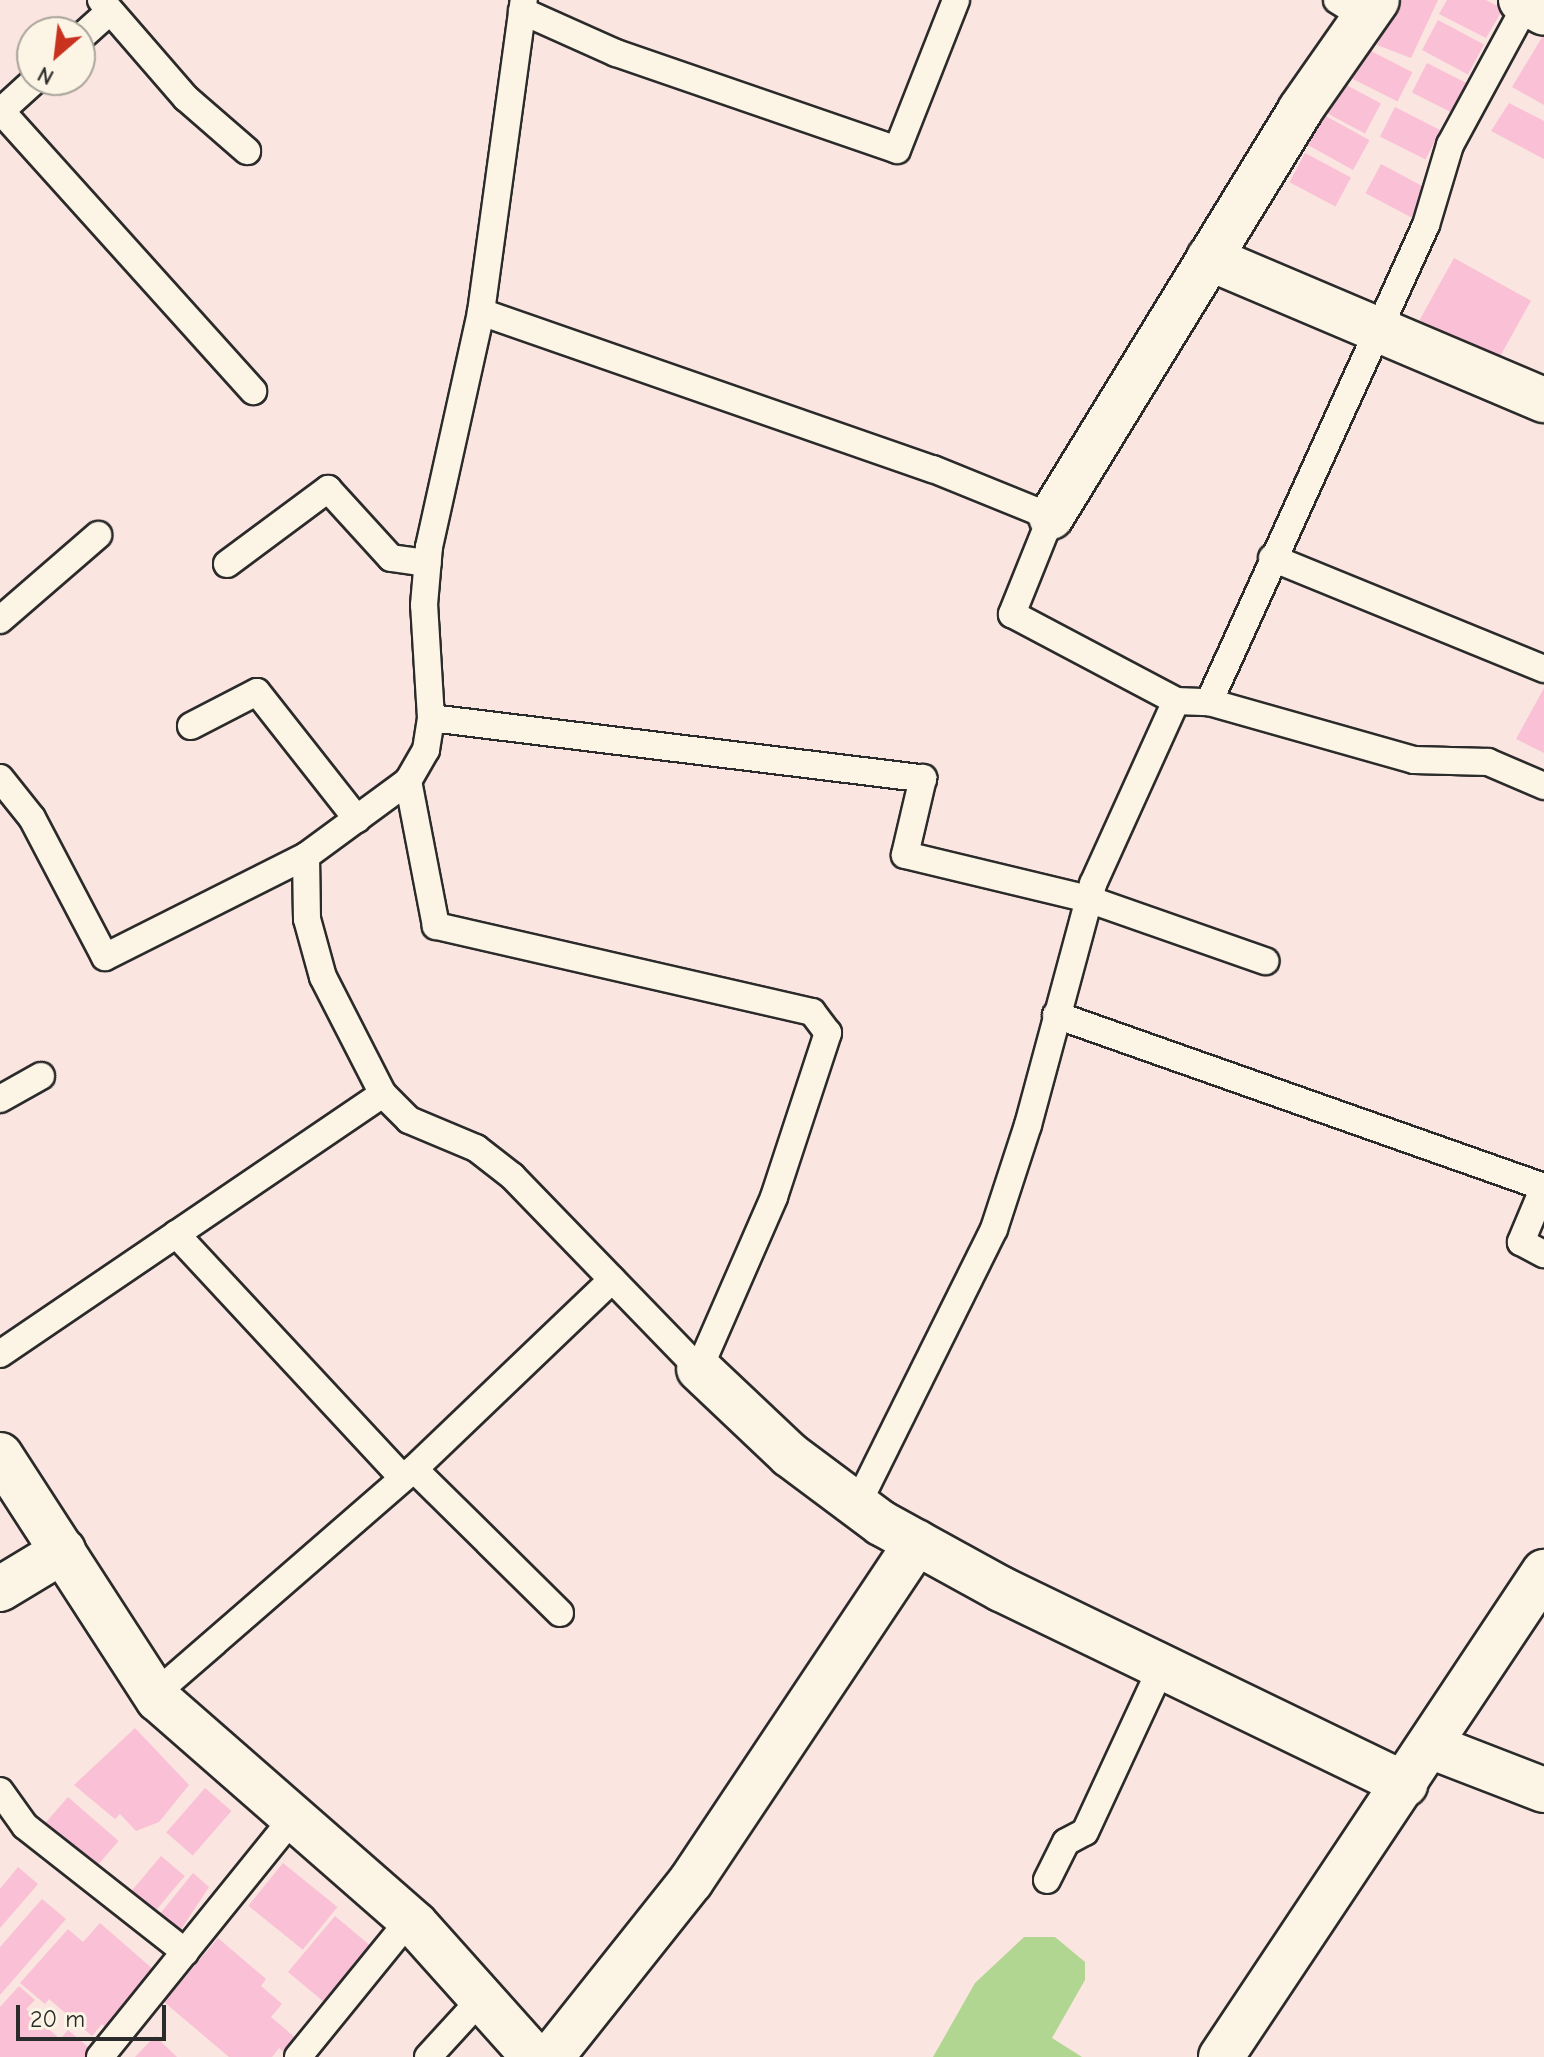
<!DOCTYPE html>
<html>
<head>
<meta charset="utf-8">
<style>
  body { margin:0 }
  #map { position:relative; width:1544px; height:2057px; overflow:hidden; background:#fbe5e0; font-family:"Comic Neue",sans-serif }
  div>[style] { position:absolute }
  .green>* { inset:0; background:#b0d691 }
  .building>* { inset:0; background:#f9c0d6; transform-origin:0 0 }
  .roads { filter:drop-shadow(2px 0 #2b2b2b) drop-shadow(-2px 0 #2b2b2b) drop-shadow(0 2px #2b2b2b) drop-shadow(0 -2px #2b2b2b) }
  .service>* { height:26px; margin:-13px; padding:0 13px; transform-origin:13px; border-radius:13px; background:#fcf5e5 }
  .minor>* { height:44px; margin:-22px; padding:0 22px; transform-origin:22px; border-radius:22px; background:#fcf5e5 }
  span { translate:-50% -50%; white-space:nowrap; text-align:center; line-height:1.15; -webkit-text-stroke:6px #fcf5e5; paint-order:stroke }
  .north { position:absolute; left:16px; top:16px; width:80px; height:80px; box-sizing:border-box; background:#fcf5e5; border:2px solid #a8a49b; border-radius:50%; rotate:208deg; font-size:22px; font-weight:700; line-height:32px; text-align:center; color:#2b2b2b }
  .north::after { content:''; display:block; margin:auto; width:28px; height:36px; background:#c8321e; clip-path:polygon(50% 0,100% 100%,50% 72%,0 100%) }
  .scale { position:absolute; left:16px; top:2005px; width:150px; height:36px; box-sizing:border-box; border:4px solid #2b2b2b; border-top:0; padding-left:10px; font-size:24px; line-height:28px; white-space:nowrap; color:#2b2b2b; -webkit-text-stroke:6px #fcf5e5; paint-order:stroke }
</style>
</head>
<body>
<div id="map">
  <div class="green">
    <i style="clip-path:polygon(1024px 1937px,1055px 1937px,1085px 1962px,1085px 1980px,1052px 2038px,1082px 2057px,933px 2057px,975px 1983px)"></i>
  </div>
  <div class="building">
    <i style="clip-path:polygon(1399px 0,1438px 0,1411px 58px,1377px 45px)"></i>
    <i style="clip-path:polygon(1447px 0,1486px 0,1503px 9px,1486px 38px,1439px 14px)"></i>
    <i style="left:1438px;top:20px;width:52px;height:34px;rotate:28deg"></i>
    <i style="clip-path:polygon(1544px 34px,1544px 105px,1512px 87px)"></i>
    <i style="left:1367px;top:49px;width:51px;height:33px;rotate:27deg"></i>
    <i style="left:1427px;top:63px;width:53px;height:33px;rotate:27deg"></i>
    <i style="left:1335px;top:79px;width:52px;height:34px;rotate:28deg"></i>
    <i style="clip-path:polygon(1509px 103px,1544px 121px,1544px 159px,1491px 131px)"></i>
    <i style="left:1395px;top:107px;width:51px;height:33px;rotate:27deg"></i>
    <i style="left:1324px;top:115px;width:52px;height:34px;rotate:29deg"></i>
    <i style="left:1305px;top:153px;width:52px;height:33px;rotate:28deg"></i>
    <i style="left:1381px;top:164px;width:52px;height:33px;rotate:28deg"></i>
    <i style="left:1454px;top:258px;width:88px;height:71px;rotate:29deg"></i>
    <i style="clip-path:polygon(1544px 688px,1544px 753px,1516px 739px)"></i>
    <i style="clip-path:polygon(135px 1728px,189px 1785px,159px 1822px,136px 1831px,120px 1814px,115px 1819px,74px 1785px)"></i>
    <i style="left:205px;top:1788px;width:35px;height:59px;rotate:41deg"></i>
    <i style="left:68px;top:1797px;width:67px;height:45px;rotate:41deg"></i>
    <i style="left:161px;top:1856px;width:31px;height:52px;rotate:40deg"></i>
    <i style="left:283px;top:1863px;width:70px;height:55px;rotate:39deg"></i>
    <i style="clip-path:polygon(18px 1867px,38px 1884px,0 1928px,0 1889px)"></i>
    <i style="clip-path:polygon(193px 1873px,209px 1887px,176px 1937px,155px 1920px)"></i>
    <i style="clip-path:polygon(42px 1899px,66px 1919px,0 1995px,0 1947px)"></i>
    <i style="left:335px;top:1916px;width:52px;height:73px;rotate:40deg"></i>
    <i style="clip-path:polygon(100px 1923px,155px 1971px,106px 2028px,102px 2024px,92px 2036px,49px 1999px,45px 2004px,20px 1983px,68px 1929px,83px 1942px)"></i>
    <i style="clip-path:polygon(218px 1938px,266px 1979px,261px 1986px,282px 2004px,271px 2017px,298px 2040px,286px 2054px,279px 2048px,272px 2057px,229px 2057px,164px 2002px)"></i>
    <i style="clip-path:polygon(19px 1986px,35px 2000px,26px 2009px,60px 2039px,68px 2030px,94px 2052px,89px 2057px,0 2057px,0 2007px)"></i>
    <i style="clip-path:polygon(155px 2036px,177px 2057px,135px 2057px)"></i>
  </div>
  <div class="roads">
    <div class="service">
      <i style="left:101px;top:0;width:130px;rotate:49.1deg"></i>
      <i style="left:186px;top:98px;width:81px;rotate:41deg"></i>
      <i style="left:1337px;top:0;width:32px;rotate:32deg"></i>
      <i style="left:522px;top:11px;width:103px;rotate:24.1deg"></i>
      <i style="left:616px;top:53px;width:297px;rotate:19deg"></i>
      <i style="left:897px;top:150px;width:161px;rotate:-68.5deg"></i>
      <i style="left:80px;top:38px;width:40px;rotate:-42deg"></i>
      <i style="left:1px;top:111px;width:377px;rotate:48deg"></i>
      <i style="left:0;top:112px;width:47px;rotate:-42.4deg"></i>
      <i style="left:481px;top:312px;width:478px;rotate:19.2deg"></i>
      <i style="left:933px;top:469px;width:127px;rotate:22.1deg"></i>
      <i style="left:1051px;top:517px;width:105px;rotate:111.9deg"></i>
      <i style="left:1012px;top:614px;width:186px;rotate:27.9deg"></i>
      <i style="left:1176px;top:701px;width:33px;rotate:2deg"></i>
      <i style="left:1209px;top:702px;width:524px;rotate:-65.54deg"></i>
      <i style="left:1426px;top:225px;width:84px;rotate:-73.3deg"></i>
      <i style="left:1450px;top:145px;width:162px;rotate:-61.5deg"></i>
      <i style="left:1272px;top:558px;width:294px;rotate:22.2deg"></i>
      <i style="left:227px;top:564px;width:126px;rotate:-36.6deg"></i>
      <i style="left:328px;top:489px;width:93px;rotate:47.6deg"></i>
      <i style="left:391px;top:558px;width:37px;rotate:8deg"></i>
      <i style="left:0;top:620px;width:130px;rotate:-40.9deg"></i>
      <i style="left:1209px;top:702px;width:213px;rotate:15.8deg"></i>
      <i style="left:1414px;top:760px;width:74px;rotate:1.5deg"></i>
      <i style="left:1488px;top:762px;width:61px;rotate:23.2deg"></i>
      <i style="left:431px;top:718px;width:496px;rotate:7deg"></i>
      <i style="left:923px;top:778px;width:79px;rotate:103.2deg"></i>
      <i style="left:905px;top:855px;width:188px;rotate:13.5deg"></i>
      <i style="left:1088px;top:899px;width:188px;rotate:19.3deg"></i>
      <i style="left:191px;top:726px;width:74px;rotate:-27.3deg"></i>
      <i style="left:257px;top:692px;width:162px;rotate:51.8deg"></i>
      <i style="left:0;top:778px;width:51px;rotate:51.3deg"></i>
      <i style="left:32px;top:818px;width:157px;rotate:62.3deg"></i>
      <i style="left:105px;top:957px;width:225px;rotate:-26.7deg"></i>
      <i style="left:306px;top:856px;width:127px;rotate:-36.3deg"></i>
      <i style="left:408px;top:781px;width:36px;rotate:-60deg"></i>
      <i style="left:426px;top:750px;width:32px;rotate:-81deg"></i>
      <i style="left:431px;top:718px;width:113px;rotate:-93.5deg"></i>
      <i style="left:424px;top:605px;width:58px;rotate:-85.1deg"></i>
      <i style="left:429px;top:547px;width:241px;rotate:-77.5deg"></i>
      <i style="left:481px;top:312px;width:315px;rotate:-82.2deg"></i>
      <i style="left:306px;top:856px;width:63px;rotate:89.1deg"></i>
      <i style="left:307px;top:919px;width:60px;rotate:74.6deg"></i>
      <i style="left:323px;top:977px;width:131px;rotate:62.9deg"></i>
      <i style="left:383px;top:1094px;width:37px;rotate:45deg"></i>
      <i style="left:409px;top:1120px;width:73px;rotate:22.7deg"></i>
      <i style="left:476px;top:1148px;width:46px;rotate:37.9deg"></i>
      <i style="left:512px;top:1176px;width:269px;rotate:45.9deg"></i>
      <i style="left:699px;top:1369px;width:188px;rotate:-66.4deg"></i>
      <i style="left:774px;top:1197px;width:173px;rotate:-71.8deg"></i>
      <i style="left:828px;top:1033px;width:26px;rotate:-127deg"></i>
      <i style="left:812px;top:1012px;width:386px;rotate:-167.1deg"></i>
      <i style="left:436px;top:926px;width:148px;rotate:-100.9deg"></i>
      <i style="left:1056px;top:1015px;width:517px;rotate:19.42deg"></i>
      <i style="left:1544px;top:1187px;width:60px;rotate:112.7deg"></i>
      <i style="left:1521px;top:1242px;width:26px;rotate:28deg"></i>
      <i style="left:0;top:1099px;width:47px;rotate:-29.3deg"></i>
      <i style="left:176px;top:1234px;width:333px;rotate:47.1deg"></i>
      <i style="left:0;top:1354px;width:463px;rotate:-34.2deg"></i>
      <i style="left:414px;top:1469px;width:205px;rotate:44.6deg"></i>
      <i style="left:857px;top:1505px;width:308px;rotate:-63.6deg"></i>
      <i style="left:994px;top:1229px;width:109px;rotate:-71.9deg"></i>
      <i style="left:1028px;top:1125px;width:250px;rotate:-74.9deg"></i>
      <i style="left:1093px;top:884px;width:201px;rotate:-65.6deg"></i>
      <i style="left:155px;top:1694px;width:343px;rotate:-41deg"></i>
      <i style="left:414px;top:1469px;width:274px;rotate:-43.7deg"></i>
      <i style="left:0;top:1791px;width:43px;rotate:54.5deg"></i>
      <i style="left:25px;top:1826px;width:204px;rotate:38.2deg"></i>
      <i style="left:1047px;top:1880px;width:42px;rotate:-63.4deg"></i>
      <i style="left:1066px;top:1842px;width:21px;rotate:-28deg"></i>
      <i style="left:1085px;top:1832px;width:185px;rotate:-65.1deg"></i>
      <i style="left:100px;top:2057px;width:307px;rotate:-51.1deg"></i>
      <i style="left:298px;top:2057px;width:178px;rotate:-50.9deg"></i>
      <i style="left:428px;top:2057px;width:80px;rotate:-47.5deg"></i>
    </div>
    <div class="minor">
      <i style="left:1521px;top:0;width:26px;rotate:29deg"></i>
      <i style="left:1209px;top:258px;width:364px;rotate:23deg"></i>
      <i style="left:1051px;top:517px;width:477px;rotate:-58.5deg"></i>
      <i style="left:1300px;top:110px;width:134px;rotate:-55deg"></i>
      <i style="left:699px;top:1369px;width:125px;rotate:43.4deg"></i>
      <i style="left:790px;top:1455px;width:114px;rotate:36.8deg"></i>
      <i style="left:881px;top:1523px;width:137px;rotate:28.8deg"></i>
      <i style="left:1001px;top:1589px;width:449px;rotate:25.8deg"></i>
      <i style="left:0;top:1455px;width:291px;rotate:57.1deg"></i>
      <i style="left:158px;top:1699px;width:342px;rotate:41.2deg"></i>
      <i style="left:415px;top:1924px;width:178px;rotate:48.2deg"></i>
      <i style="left:0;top:1589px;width:74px;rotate:-31.1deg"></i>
      <i style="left:1430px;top:1746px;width:122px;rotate:21.1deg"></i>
      <i style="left:551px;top:2057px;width:225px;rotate:-51.5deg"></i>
      <i style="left:691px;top:1881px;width:407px;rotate:-56.3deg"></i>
      <i style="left:1221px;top:2057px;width:583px;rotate:-56.34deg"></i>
    </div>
  </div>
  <div class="north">N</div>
  <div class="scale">20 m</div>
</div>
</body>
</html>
